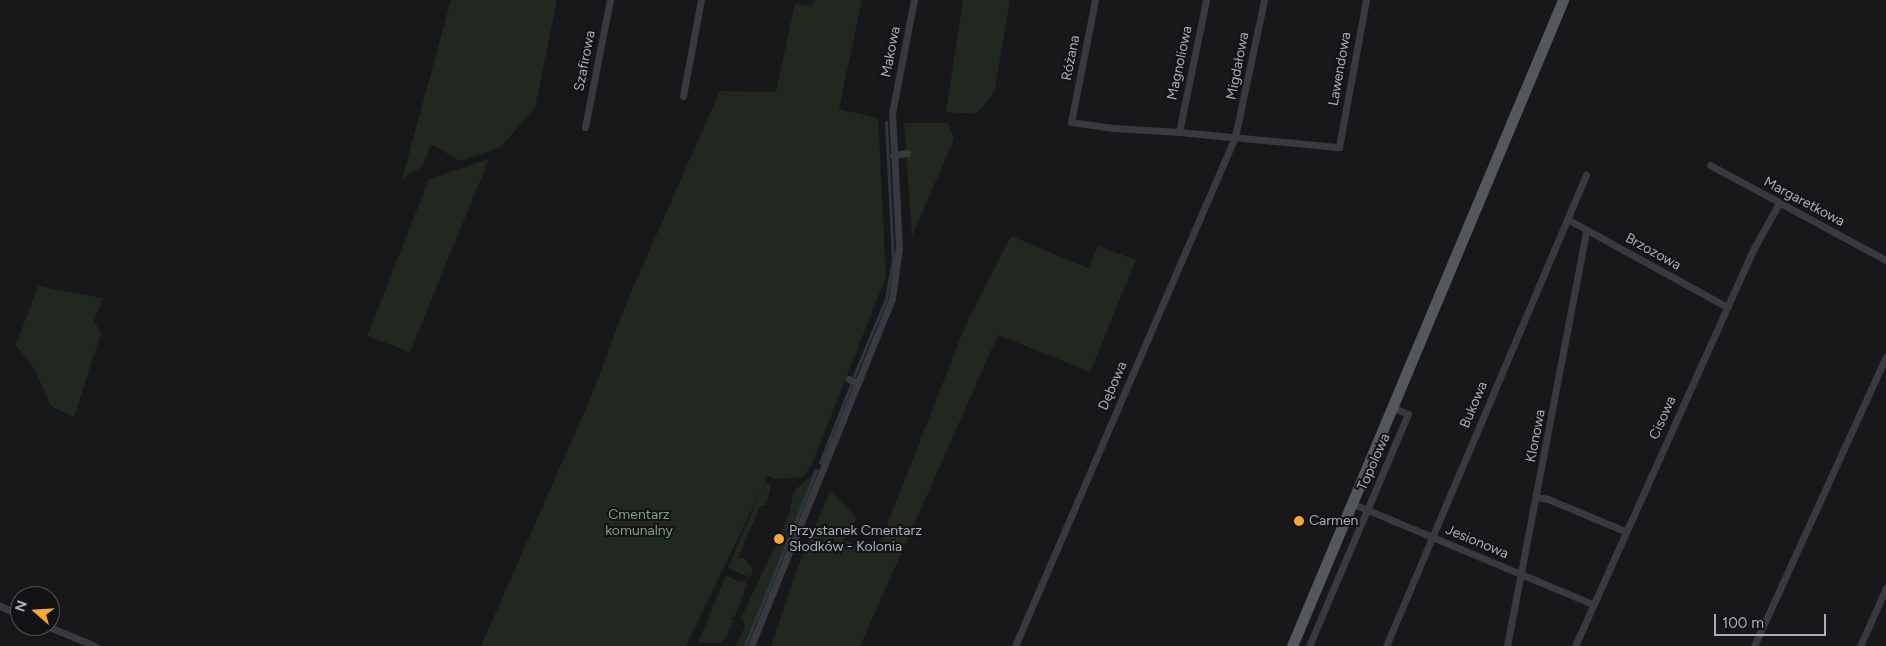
<!DOCTYPE html>
<html>
<head>
<meta charset="utf-8">
<style>
  body { margin:0 }
  #map { position:relative; width:1886px; height:646px; overflow:hidden; background:#18181a; font-family:Figtree,sans-serif }
  div>[style] { position:absolute }
  .green>* { inset:0; background:#202820 }
  .stream>* { height:2.5px; margin:-1.25px; padding:0 1.25px; transform-origin:1.25px; border-radius:1.25px; background:#2d383e }
  .minor>* { height:7px; margin:-3.5px; padding:0 3.5px; transform-origin:3.5px; border-radius:3.5px; background:#393a3f }
  .primary>* { height:11px; margin:-5.5px; padding:0 5.5px; transform-origin:5.5px; border-radius:5.5px; background:#55575e }
  .dots>* { width:14px; height:14px; translate:-50% -50%; box-sizing:border-box; border:2px solid #131315; border-radius:50% }
  span { translate:-50% -50%; white-space:nowrap; text-align:center; line-height:1.15; -webkit-text-stroke:4px #131315; paint-order:stroke }
  .street-label { font-size:14px; color:#aab0ba }
  .park-label { font-size:14px; color:#81a581 }
  .poi-label { font-size:14px; color:#aab0ba }
  .left { translate:0 -50%; text-align:left }
  .north { position:absolute; left:10px; top:586px; width:50px; height:50px; box-sizing:border-box; background:#131315; border:1px solid #4f5257; border-radius:50%; rotate:289deg; font-size:14px; font-weight:700; line-height:20px; text-align:center; color:#aab0ba }
  .north::after { content:''; display:block; margin:auto; width:18px; height:22px; background:#f3a837; clip-path:polygon(50% 0,100% 100%,50% 72%,0 100%) }
  .scale { position:absolute; left:1714px; top:614px; width:112px; height:22px; box-sizing:border-box; border:2px solid #aab0ba; border-top:0; padding-left:6px; font-size:15px; line-height:18px; white-space:nowrap; color:#aab0ba; -webkit-text-stroke:4px #131315; paint-order:stroke }
</style>
</head>
<body>
<div id="map">
  <div class="green">
    <i style="clip-path:polygon(451px 0,557px 0,535px 107px,501px 147px,460px 161px,431px 144px,423px 166px,402px 179px)"></i>
    <i style="clip-path:polygon(816px 0,862px 0,839px 109px,878px 118px,886px 277px,811px 466px,803px 477px,776px 479px,768px 476px,686px 646px,481px 646px,591px 397px,627px 301px,720px 91px,776px 92px,795px 3px,811px 6px)"></i>
    <i style="clip-path:polygon(963px 0,1010px 0,994px 93px,976px 114px,946px 112px)"></i>
    <i style="clip-path:polygon(904px 123px,948px 123px,954px 139px,912px 236px)"></i>
    <i style="clip-path:polygon(489px 159px,410px 352px,367px 336px,429px 179px)"></i>
    <i style="clip-path:polygon(1011px 236px,1088px 268px,1098px 246px,1136px 260px,1090px 372px,998px 335px,860px 646px,771px 646px,797px 569px,830px 491px,857px 518px,843px 540px,876px 553px,966px 324px)"></i>
    <i style="clip-path:polygon(38px 286px,103px 298px,94px 321px,101px 333px,74px 417px,51px 406px,35px 370px,16px 345px)"></i>
    <i style="clip-path:polygon(816px 467px,819px 471px,747px 646px,736px 646px,745px 626px,741px 618px,777px 542px,780px 543px,783px 537px,780px 534px,790px 512px,793px 494px,796px 489px,810px 478px)"></i>
    <i style="clip-path:polygon(765px 482px,770px 484px,771px 487px,766px 505px,760px 506px,738px 558px,744px 558px,752px 568px,752px 574px,748px 577px,728px 568px)"></i>
    <i style="clip-path:polygon(726px 575px,740px 583px,741px 580px,744px 581px,747px 585px,735px 616px,730px 619px,733px 621px,726px 638px,721px 643px,698px 643px)"></i>
  </div>
  <div class="stream">
    <i style="left:854px;top:376px;width:83px;rotate:-67.4deg"></i>
    <i style="left:886px;top:299px;width:40px;rotate:-80deg"></i>
    <i style="left:893px;top:260px;width:138px;rotate:-92.9deg"></i>
    <i style="left:820px;top:463px;width:84px;rotate:-68.3deg"></i>
    <i style="left:745px;top:646px;width:189px;rotate:-67.9deg"></i>
  </div>
  <div class="minor">
    <i style="left:1095px;top:0;width:124px;rotate:101.1deg"></i>
    <i style="left:1071px;top:122px;width:42px;rotate:8.1deg"></i>
    <i style="left:1113px;top:128px;width:66px;rotate:3.5deg"></i>
    <i style="left:1179px;top:132px;width:161px;rotate:5.4deg"></i>
    <i style="left:1339px;top:147px;width:149px;rotate:-79.6deg"></i>
    <i style="left:683px;top:96px;width:98px;rotate:-79.4deg"></i>
    <i style="left:585px;top:127px;width:129px;rotate:-78.9deg"></i>
    <i style="left:1179px;top:132px;width:135px;rotate:-78.4deg"></i>
    <i style="left:893px;top:155px;width:14px;rotate:-8deg"></i>
    <i style="left:1710px;top:165px;width:200px;rotate:28.4deg"></i>
    <i style="left:1567px;top:219px;width:183px;rotate:28.8deg"></i>
    <i style="left:849px;top:379px;width:10px;rotate:24deg"></i>
    <i style="left:1537px;top:497px;width:11px;rotate:10deg"></i>
    <i style="left:1548px;top:499px;width:83px;rotate:22.6deg"></i>
    <i style="left:1351px;top:503px;width:262px;rotate:22.7deg"></i>
    <i style="left:0;top:606px;width:22px;rotate:24deg"></i>
    <i style="left:47px;top:626px;width:52px;rotate:22.6deg"></i>
    <i style="left:751px;top:646px;width:375px;rotate:-67.9deg"></i>
    <i style="left:892px;top:299px;width:52px;rotate:-82.3deg"></i>
    <i style="left:899px;top:247px;width:134px;rotate:-93deg"></i>
    <i style="left:892px;top:113px;width:115px;rotate:-79deg"></i>
    <i style="left:1015px;top:646px;width:555px;rotate:-66.63deg"></i>
    <i style="left:1235px;top:137px;width:140px;rotate:-78deg"></i>
    <i style="left:1309px;top:646px;width:252px;rotate:-66.9deg"></i>
    <i style="left:1408px;top:414px;width:17px;rotate:-156deg"></i>
    <i style="left:1386px;top:646px;width:512px;rotate:-66.99deg"></i>
    <i style="left:1507px;top:646px;width:423px;rotate:-79.2deg"></i>
    <i style="left:1575px;top:646px;width:436px;rotate:-65.8deg"></i>
    <i style="left:1754px;top:248px;width:51px;rotate:-60.9deg"></i>
    <i style="left:1754px;top:646px;width:318px;rotate:-65.5deg"></i>
    <i style="left:1860px;top:646px;width:64px;rotate:-65.9deg"></i>
  </div>
  <div class="primary">
    <i style="left:1292px;top:646px;width:701px;rotate:-67.24deg"></i>
  </div>
  <div class="dots">
    <i style="left:1299px;top:521px;background:#f3a837"></i>
    <i style="left:779px;top:539px;background:#f3a837"></i>
  </div>
  <div class="street-label">
    <span style="left:891px;top:52px;rotate:-79deg">Makowa</span>
    <span style="left:1071px;top:58px;rotate:-79deg">Różana</span>
    <span style="left:585px;top:61px;rotate:-79deg">Szafirowa</span>
    <span style="left:1180px;top:63px;rotate:-78deg">Magnoliowa</span>
    <span style="left:1238px;top:66px;rotate:-79deg">Migdałowa</span>
    <span style="left:1340px;top:69px;rotate:-80deg">Lawendowa</span>
    <span style="left:1804px;top:202px;rotate:28deg">Margaretkowa</span>
    <span style="left:1653px;top:252px;rotate:29deg">Brzozowa</span>
    <span style="left:1113px;top:386px;rotate:-67deg">Dębowa</span>
    <span style="left:1474px;top:405px;rotate:-67deg">Bukowa</span>
    <span style="left:1663px;top:418px;rotate:-66deg">Cisowa</span>
    <span style="left:1536px;top:436px;rotate:-79deg">Klonowa</span>
    <span style="left:1374px;top:462px;rotate:-66deg">Topolowa</span>
    <span style="left:1477px;top:542px;rotate:23deg">Jesionowa</span>
  </div>
  <div class="park-label">
    <span style="left:639px;top:523px">Cmentarz<br>komunalny</span>
  </div>
  <div class="poi-label">
    <span class="left" style="left:1309px;top:521px">Carmen</span>
    <span class="left" style="left:789px;top:539px">Przystanek Cmentarz<br>Słodków - Kolonia</span>
  </div>
  <div class="north">N</div>
  <div class="scale">100 m</div>
</div>
</body>
</html>
